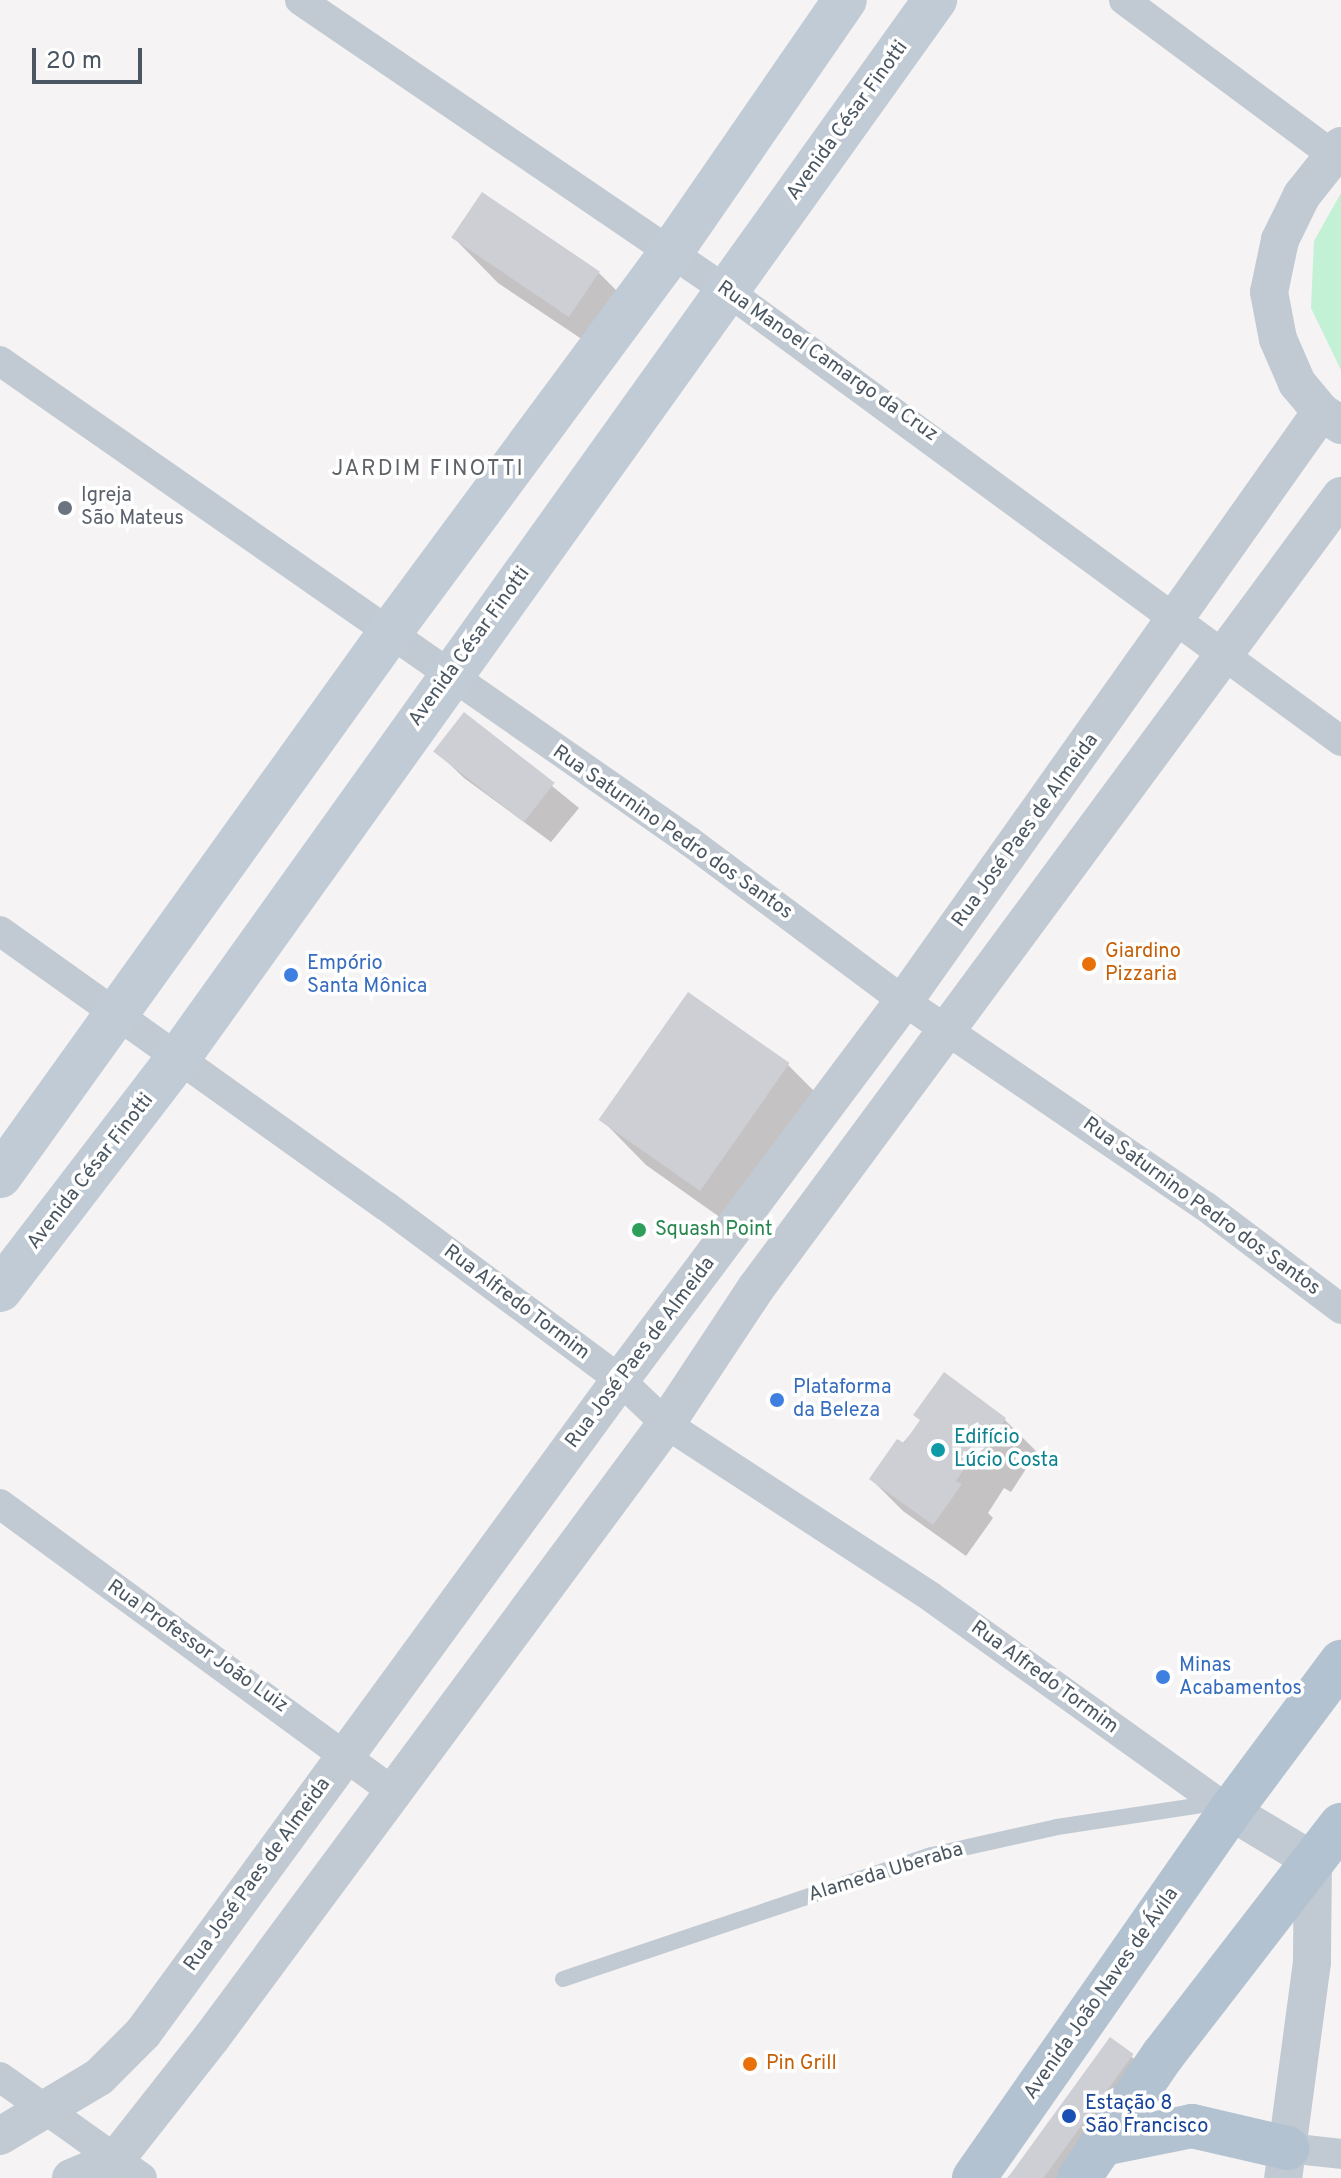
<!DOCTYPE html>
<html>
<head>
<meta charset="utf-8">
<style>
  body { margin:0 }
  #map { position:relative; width:1341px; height:2178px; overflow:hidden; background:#f5f3f3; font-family:Overpass,sans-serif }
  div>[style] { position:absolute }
  .green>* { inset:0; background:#c3f1d5 }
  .shadow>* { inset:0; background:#0003 }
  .building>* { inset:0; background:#cdcfd5; transform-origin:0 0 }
  .service>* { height:16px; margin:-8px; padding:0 8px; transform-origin:8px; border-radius:8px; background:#c1cad2 }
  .minor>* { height:30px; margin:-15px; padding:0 15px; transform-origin:15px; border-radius:15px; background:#c1cad2 }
  .tertiary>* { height:38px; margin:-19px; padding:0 19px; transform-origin:19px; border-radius:19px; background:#c1cad2 }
  .secondary>* { height:44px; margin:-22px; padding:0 22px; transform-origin:22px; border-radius:22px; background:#c1cbd6 }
  .primary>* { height:44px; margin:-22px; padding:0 22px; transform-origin:22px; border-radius:22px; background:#b3c2d1 }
  .dots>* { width:22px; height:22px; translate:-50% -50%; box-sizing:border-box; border:4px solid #fff; border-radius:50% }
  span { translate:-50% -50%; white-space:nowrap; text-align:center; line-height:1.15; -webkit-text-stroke:7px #fff; paint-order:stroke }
  .street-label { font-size:20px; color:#4a5661 }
  .worship-label { font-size:20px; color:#5b616d }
  .left { translate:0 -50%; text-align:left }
  .food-label { font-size:20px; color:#c56008 }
  .shop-label { font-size:20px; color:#366cbe }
  .leisure-label { font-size:20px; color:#27864d }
  .culture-label { font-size:20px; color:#0d838f }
  .transit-label { font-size:20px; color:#164399 }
  .neighbourhood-label { font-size:22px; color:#5f6368; letter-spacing:2px }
  .scale { position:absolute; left:32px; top:48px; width:110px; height:36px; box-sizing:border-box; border:4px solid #4a5661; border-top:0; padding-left:10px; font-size:24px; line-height:28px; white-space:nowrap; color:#4a5661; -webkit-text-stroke:6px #fff; paint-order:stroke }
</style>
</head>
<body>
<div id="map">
  <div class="green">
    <i style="clip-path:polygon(1341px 193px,1341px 370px,1311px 308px,1314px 241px)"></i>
  </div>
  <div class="shadow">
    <i style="clip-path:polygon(454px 238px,598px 272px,643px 317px,613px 360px,498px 283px)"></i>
    <i style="clip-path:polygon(465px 715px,579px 808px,551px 842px,464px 778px,439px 754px)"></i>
    <i style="clip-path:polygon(688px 995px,788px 1065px,833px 1110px,745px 1235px,646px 1165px,602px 1120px)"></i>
    <i style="clip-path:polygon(945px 1375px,1005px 1420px,1037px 1452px,1011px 1492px,1004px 1488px,988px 1513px,993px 1518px,966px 1556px,903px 1511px,871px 1479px,922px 1421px)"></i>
    <i style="clip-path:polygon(1131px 2056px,1148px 2073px,1069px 2178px,1007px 2178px)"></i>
  </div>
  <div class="building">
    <i style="left:482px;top:192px;width:142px;height:55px;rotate:34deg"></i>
    <i style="left:464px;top:712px;width:115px;height:50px;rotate:38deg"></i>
    <i style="left:688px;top:992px;width:124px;height:156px;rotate:35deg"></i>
    <i style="clip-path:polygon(944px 1372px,1006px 1418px,979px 1461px,972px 1457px,956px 1481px,962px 1484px,933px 1525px,869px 1479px,897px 1439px,904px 1443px,920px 1420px,913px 1415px)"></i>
    <i style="left:1110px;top:2037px;width:29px;height:176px;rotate:36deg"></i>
  </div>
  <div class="service">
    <i style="left:563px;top:1979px;width:389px;rotate:-18.6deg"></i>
    <i style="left:932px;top:1855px;width:128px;rotate:-12.6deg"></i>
    <i style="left:1057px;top:1827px;width:161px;rotate:-8.6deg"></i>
  </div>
  <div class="minor">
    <i style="left:300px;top:0;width:515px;rotate:34.25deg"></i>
    <i style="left:726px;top:290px;width:763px;rotate:36.25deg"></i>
    <i style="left:1124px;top:0;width:260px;rotate:36.6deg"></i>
    <i style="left:0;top:361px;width:840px;rotate:34.86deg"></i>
    <i style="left:689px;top:841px;width:268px;rotate:36.7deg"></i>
    <i style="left:904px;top:1001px;width:364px;rotate:34.3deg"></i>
    <i style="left:1205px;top:1206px;width:171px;rotate:37.1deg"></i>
    <i style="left:0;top:931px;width:474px;rotate:35.5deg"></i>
    <i style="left:386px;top:1206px;width:292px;rotate:36.6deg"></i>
    <i style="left:620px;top:1380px;width:64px;rotate:43.7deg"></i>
    <i style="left:666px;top:1424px;width:316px;rotate:33.1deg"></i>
    <i style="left:931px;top:1597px;width:368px;rotate:35.6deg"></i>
    <i style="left:0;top:1504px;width:487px;rotate:36.2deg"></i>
    <i style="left:0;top:2077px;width:174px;rotate:35.4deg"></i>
    <i style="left:1287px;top:2148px;width:54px;rotate:6.3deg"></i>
  </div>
  <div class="tertiary">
    <i style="left:1341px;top:146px;width:63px;rotate:128.5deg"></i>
    <i style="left:1302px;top:195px;width:50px;rotate:116.1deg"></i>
    <i style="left:1280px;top:240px;width:53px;rotate:101.9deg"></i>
    <i style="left:1269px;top:292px;width:48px;rotate:79.2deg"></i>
    <i style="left:1278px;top:339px;width:48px;rotate:66.6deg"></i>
    <i style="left:1297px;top:383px;width:38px;rotate:50deg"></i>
    <i style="left:1321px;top:412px;width:24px;rotate:33deg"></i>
    <i style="left:1230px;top:1811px;width:97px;rotate:31.1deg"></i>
    <i style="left:1313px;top:1861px;width:101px;rotate:90.6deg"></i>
    <i style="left:1312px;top:1962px;width:218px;rotate:97.6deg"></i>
    <i style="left:0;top:2136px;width:115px;rotate:-30.8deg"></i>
    <i style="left:99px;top:2077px;width:62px;rotate:-45deg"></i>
    <i style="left:143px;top:2033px;width:809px;rotate:-53.85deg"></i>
    <i style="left:620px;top:1380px;width:474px;rotate:-53.2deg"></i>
    <i style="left:904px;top:1001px;width:722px;rotate:-54.7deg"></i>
    <i style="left:71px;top:2178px;width:49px;rotate:-22.9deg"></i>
    <i style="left:116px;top:2159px;width:155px;rotate:-51.8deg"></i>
    <i style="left:212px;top:2037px;width:763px;rotate:-53.48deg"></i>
    <i style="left:666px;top:1424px;width:163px;rotate:-56.5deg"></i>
    <i style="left:756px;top:1288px;width:985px;rotate:-53.55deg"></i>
  </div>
  <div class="secondary">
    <i style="left:0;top:1176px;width:666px;rotate:-54.35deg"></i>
    <i style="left:388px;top:635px;width:476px;rotate:-53.5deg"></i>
    <i style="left:671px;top:252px;width:306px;rotate:-55.4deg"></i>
    <i style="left:0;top:1290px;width:294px;rotate:-52.5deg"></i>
    <i style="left:179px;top:1057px;width:1300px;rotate:-54.43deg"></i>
  </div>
  <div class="primary">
    <i style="left:1103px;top:2144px;width:91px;rotate:-11.4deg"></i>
    <i style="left:1192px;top:2126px;width:98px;rotate:13deg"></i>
    <i style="left:974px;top:2178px;width:447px;rotate:-55.1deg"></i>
    <i style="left:1230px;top:1811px;width:186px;rotate:-53.3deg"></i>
    <i style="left:1079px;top:2178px;width:149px;rotate:-55.7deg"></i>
    <i style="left:1163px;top:2055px;width:291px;rotate:-52.3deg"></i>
  </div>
  <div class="dots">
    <i style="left:65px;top:508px;background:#6b7280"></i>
    <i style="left:1089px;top:964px;background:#e8710a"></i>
    <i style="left:291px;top:975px;background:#3f7fe0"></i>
    <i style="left:639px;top:1230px;background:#2e9e5b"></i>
    <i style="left:777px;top:1400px;background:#3f7fe0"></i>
    <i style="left:938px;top:1450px;background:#0f9aa8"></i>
    <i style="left:1163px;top:1677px;background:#3f7fe0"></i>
    <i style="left:750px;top:2064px;background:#e8710a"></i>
    <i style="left:1069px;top:2116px;background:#1a4fb4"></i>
  </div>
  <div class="street-label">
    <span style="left:848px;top:121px;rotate:-54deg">Avenida César Finotti</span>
    <span style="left:827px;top:362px;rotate:35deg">Rua Manoel Camargo da Cruz</span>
    <span style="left:470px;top:647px;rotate:-54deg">Avenida César Finotti</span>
    <span style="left:1026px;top:831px;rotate:-54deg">Rua José Paes de Almeida</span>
    <span style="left:672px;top:833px;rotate:35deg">Rua Saturnino Pedro dos Santos</span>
    <span style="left:91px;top:1172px;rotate:-52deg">Avenida César Finotti</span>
    <span style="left:1201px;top:1207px;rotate:36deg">Rua Saturnino Pedro dos Santos</span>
    <span style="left:516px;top:1303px;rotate:37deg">Rua Alfredo Tormim</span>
    <span style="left:641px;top:1353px;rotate:-53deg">Rua José Paes de Almeida</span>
    <span style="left:197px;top:1647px;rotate:35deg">Rua Professor João Luiz</span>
    <span style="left:1044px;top:1678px;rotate:36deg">Rua Alfredo Tormim</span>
    <span style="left:886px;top:1873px;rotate:-17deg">Alameda Uberaba</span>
    <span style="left:258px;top:1875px;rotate:-54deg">Rua José Paes de Almeida</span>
    <span style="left:1102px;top:1994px;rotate:-55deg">Avenida João Naves de Ávila</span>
  </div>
  <div class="worship-label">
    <span class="left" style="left:81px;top:508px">Igreja<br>São Mateus</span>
  </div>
  <div class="food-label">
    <span class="left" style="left:1105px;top:964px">Giardino<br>Pizzaria</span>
    <span class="left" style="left:766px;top:2064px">Pin Grill</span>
  </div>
  <div class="shop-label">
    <span class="left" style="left:307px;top:976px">Empório<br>Santa Mônica</span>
    <span class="left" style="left:793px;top:1400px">Plataforma<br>da Beleza</span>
    <span class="left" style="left:1179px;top:1678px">Minas<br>Acabamentos</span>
  </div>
  <div class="leisure-label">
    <span class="left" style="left:655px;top:1230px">Squash Point</span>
  </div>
  <div class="culture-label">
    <span class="left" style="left:954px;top:1450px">Edifício<br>Lúcio Costa</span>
  </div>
  <div class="transit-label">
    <span class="left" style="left:1085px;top:2116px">Estação 8<br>São Francisco</span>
  </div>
  <div class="neighbourhood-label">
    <span style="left:428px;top:470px">JARDIM FINOTTI</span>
  </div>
  <div class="scale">20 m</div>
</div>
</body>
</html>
